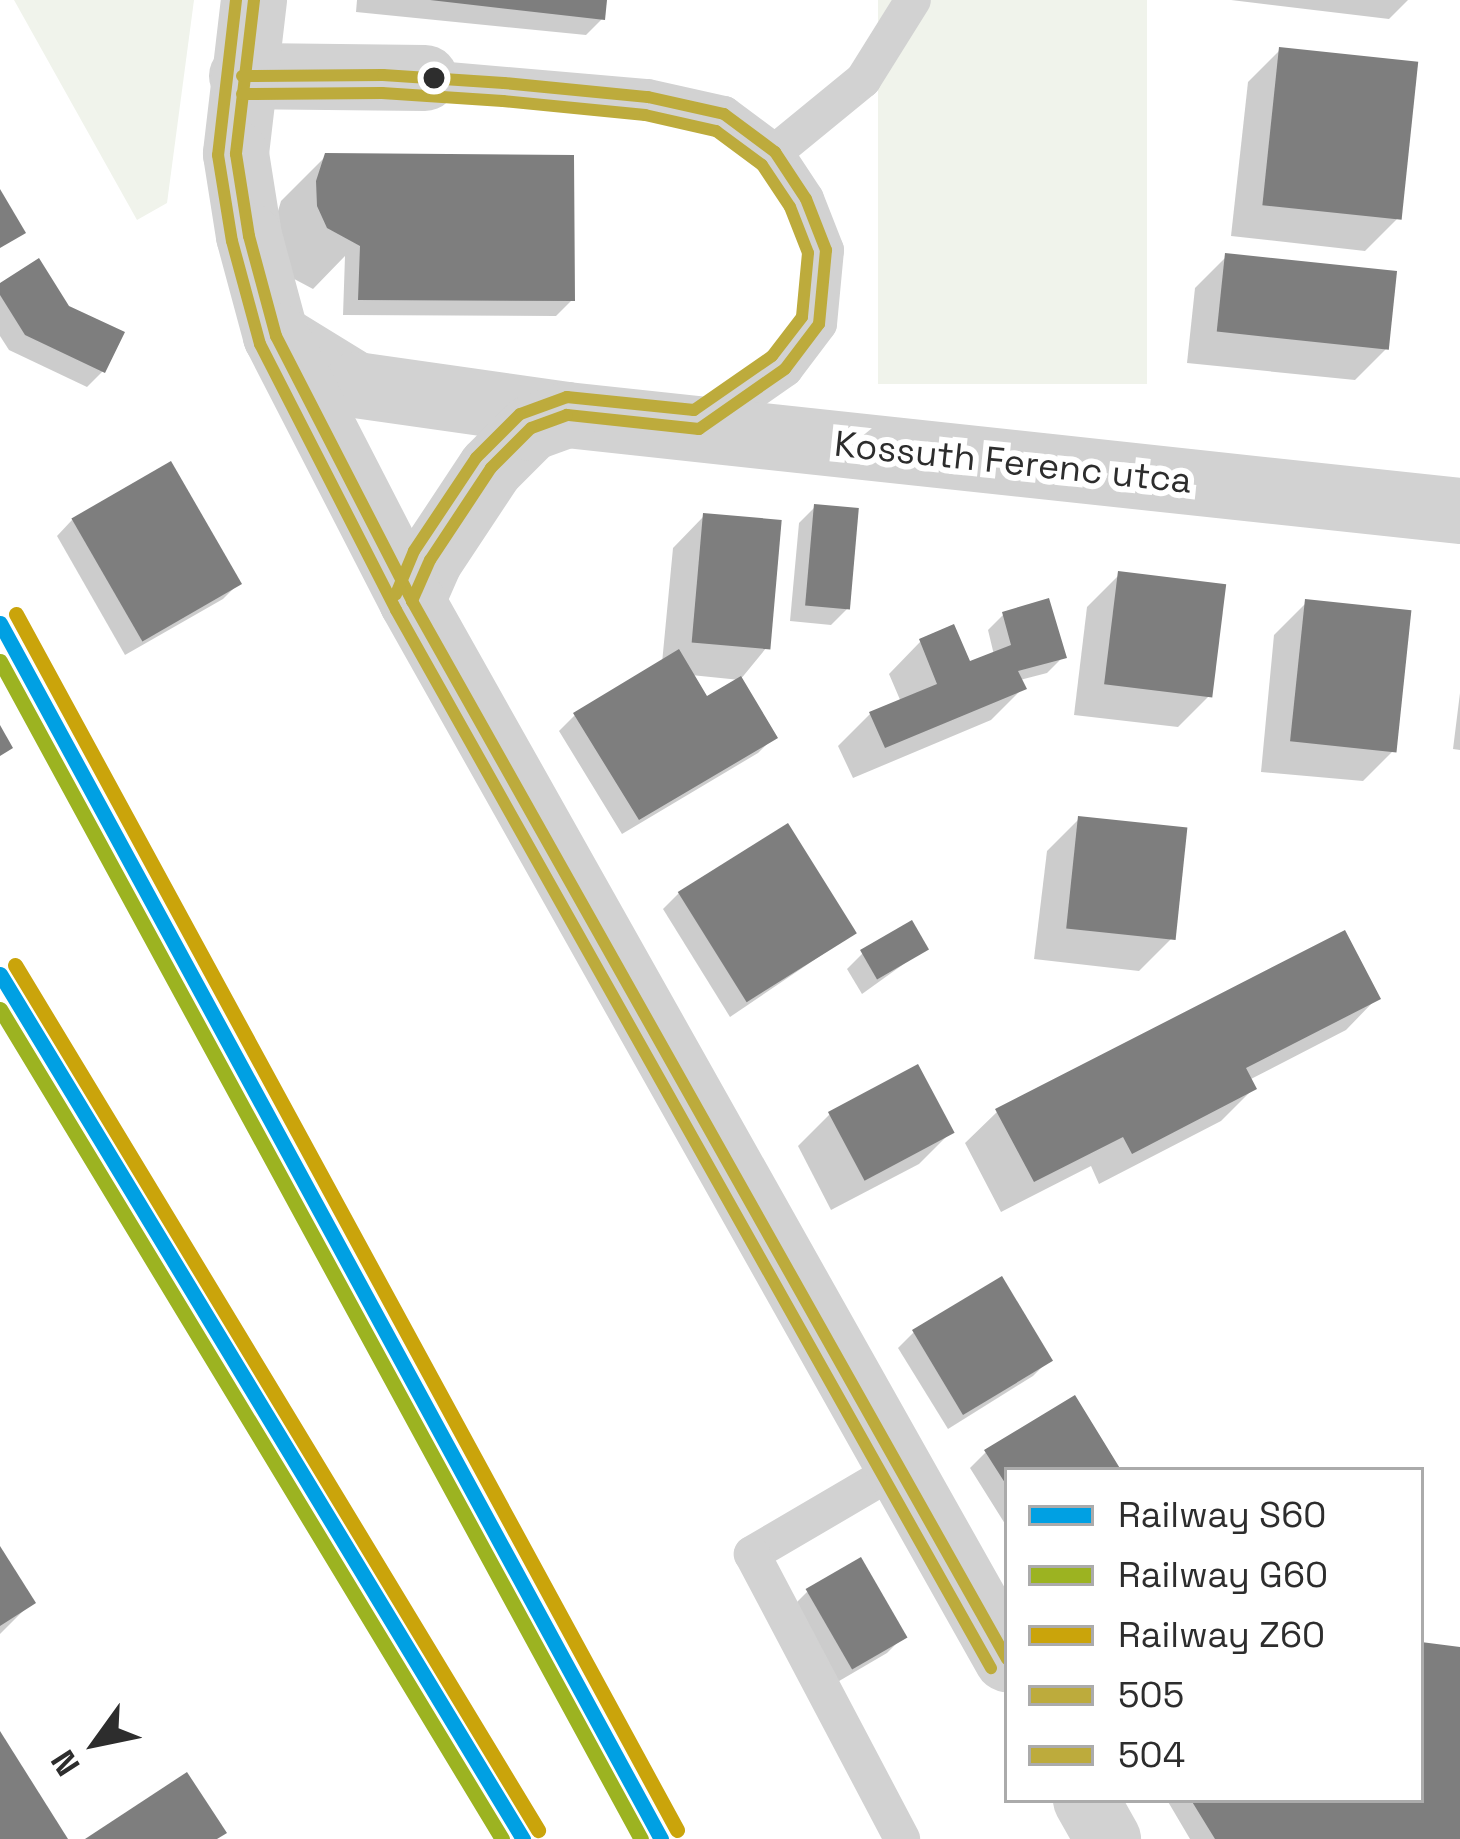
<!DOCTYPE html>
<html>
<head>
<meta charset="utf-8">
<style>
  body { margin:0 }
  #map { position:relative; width:1460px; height:1839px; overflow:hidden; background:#fff; font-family:"Space Grotesk",sans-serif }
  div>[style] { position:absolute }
  .green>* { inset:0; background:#f0f3eb; transform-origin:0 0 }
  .shadow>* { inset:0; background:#0003 }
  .building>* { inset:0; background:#7e7e7e; transform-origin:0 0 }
  .service>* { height:36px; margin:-18px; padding:0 18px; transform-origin:18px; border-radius:18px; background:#d2d2d2 }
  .minor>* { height:66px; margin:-33px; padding:0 33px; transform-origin:33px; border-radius:33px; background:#d2d2d2 }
  .tertiary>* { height:66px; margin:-33px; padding:0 33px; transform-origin:33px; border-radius:33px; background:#d2d2d2 }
  .bus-1>* { height:12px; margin:-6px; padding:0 6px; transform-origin:6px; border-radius:6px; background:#bdab3c }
  .bus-2>* { height:12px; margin:-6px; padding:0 6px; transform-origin:6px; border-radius:6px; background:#bdab3c }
  .rail-1>* { height:15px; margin:-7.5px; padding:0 7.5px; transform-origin:7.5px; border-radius:7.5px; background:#00a0e3 }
  .rail-2>* { height:15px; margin:-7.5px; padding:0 7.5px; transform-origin:7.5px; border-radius:7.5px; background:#9cb321 }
  .rail-3>* { height:15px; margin:-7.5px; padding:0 7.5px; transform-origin:7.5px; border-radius:7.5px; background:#caa40b }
  .dots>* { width:33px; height:33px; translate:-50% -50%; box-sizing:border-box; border:6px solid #fff; border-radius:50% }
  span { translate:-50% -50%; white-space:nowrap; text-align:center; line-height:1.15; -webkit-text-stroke:12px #fff; paint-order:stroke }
  .street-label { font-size:36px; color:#2d2d2d }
  .legend { position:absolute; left:1004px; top:1467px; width:420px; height:336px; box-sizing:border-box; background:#fff; border:3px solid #ababab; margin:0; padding:15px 21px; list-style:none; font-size:36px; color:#2d2d2d }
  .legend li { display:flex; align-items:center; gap:24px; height:60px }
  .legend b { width:60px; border:3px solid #ababab }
  .north { position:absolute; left:36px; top:1683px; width:120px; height:120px; -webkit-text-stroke:9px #fff; paint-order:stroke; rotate:237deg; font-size:33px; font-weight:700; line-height:48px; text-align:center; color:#2d2d2d }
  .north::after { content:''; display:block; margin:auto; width:42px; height:54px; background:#2d2d2d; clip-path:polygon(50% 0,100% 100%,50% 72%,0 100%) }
</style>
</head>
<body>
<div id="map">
  <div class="green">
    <i style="clip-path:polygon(14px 0,194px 0,167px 203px,137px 220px)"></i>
    <i style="left:878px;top:0;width:269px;height:384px"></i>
  </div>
  <div class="shadow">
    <i style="clip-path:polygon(357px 0,604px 0,602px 19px,586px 35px,356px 12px)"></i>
    <i style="clip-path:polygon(1231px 0,1408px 0,1389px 19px)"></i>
    <i style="clip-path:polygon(1280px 50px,1397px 219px,1365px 251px,1231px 236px,1248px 82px)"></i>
    <i style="clip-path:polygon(326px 156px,572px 300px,556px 316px,343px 315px,345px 256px,313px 289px,283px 273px,273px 228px,281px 201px)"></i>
    <i style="clip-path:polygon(1227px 256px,1387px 348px,1355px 380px,1187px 363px,1195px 288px)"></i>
    <i style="clip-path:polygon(0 286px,67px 308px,103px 371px,87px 387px,9px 350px,0 336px)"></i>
    <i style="clip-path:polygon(815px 507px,847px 609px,831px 625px,790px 621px,799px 523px)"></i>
    <i style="clip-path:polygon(704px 516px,767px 647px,740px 680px,691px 675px,706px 701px,774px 737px,758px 753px,622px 834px,559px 731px,575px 715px,662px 663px,673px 548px)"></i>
    <i style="clip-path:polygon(72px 520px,238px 584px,223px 599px,125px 655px,57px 536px)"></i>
    <i style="clip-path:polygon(1119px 575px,1210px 695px,1178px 727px,1074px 715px,1087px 607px)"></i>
    <i style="clip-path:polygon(1306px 603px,1395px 749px,1363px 781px,1261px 772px,1274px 635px)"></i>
    <i style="clip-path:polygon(1004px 614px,1063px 657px,1047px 673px,1020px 680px,1023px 688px,991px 720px,853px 778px,838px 746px,870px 714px,901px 702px,889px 674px,920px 642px,969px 665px,994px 655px,988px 630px)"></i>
    <i style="clip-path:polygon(1460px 693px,1460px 750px,1453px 749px)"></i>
    <i style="clip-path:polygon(1079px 819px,1171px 939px,1139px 971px,1034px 959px,1047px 851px)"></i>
    <i style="clip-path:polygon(679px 893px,854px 933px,730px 1017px,663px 909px)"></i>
    <i style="clip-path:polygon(926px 948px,862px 994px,847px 969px,863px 953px)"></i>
    <i style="clip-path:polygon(1377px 998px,1346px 1030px,1249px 1080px,1253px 1089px,1221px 1121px,1099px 1184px,1091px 1166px,1001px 1212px,965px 1143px,997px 1112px)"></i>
    <i style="clip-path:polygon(830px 1114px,951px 1132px,919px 1164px,831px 1210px,798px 1146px)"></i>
    <i style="clip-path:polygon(914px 1332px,1049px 1360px,1033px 1376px,948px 1429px,898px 1348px)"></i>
    <i style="clip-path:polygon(986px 1452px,1117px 1470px,1007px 1470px,1007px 1527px,970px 1468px)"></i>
    <i style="clip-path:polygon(0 1552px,32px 1602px,0 1634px)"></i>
    <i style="clip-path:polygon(807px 1592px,903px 1637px,887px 1653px,834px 1684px,791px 1608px)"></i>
    <i style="clip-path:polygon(1421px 1645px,1460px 1650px,1460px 1839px,1190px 1839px,1167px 1800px,1421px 1800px)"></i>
  </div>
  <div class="building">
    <i style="clip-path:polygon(430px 0,607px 0,605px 20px)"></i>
    <i style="left:1279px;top:47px;width:140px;height:159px;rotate:6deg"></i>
    <i style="clip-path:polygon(325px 153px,574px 155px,575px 301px,358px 300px,360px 246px,327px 228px,317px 206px,316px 181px)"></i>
    <i style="clip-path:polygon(0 189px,26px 233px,0 248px)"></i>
    <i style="left:1225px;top:253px;width:173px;height:79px;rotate:6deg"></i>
    <i style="clip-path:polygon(39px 258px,69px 306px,125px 332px,105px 373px,25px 335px,0 295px,0 283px)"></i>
    <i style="left:171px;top:461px;width:142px;height:115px;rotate:60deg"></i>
    <i style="left:814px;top:504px;width:45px;height:102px;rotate:5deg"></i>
    <i style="left:703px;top:513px;width:79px;height:130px;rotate:5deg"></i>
    <i style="left:1118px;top:571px;width:109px;height:114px;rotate:7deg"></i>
    <i style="clip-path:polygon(1049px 598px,1067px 658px,1018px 671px,1027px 689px,885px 748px,869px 712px,937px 684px,919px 639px,954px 624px,970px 661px,1011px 645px,1002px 612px)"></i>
    <i style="left:1305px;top:599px;width:107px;height:143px;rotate:6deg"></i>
    <i style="clip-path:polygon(679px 649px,707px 696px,741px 676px,778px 738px,639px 820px,573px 713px)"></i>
    <i style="clip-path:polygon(0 725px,13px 748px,0 756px)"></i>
    <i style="left:1078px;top:816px;width:110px;height:113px;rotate:6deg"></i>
    <i style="left:788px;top:823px;width:130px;height:130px;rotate:58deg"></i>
    <i style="left:912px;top:920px;width:34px;height:60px;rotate:60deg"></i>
    <i style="clip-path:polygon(1345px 930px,1381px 999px,1246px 1068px,1257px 1089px,1132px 1154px,1123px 1137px,1034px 1182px,995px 1109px)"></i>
    <i style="left:918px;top:1064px;width:78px;height:102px;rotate:62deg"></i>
    <i style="left:1002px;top:1276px;width:99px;height:105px;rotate:59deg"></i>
    <i style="clip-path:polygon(1075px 1395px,1121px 1470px,1007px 1470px,1007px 1486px,984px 1450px)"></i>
    <i style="clip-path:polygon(0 1546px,36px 1603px,0 1626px)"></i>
    <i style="left:861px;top:1557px;width:93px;height:64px;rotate:60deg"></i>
    <i style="clip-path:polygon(1421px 1642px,1460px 1647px,1460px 1839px,1215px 1839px,1191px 1800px,1421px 1800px)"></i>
    <i style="clip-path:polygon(0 1731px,68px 1839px,0 1839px)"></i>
    <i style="clip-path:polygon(187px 1772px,227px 1833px,217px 1839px,85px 1839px)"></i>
  </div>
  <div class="service">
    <i style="left:425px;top:78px;width:224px;rotate:4.9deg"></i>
    <i style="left:648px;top:97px;width:78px;rotate:12.6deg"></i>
    <i style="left:724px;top:114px;width:64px;rotate:36.7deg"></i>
    <i style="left:775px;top:152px;width:56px;rotate:56.6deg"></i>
    <i style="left:806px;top:199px;width:55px;rotate:68.6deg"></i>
    <i style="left:826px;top:250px;width:74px;rotate:95.4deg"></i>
    <i style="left:819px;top:324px;width:56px;rotate:127.1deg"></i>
    <i style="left:785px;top:369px;width:101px;rotate:145.1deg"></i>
    <i style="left:775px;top:152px;width:114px;rotate:-39.3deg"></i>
    <i style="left:863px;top:80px;width:94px;rotate:-58deg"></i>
    <i style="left:900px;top:1467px;width:172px;rotate:149.6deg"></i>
    <i style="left:752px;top:1554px;width:322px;rotate:62.2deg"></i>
  </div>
  <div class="minor">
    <i style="left:242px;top:76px;width:183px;rotate:0.6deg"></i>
    <i style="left:276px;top:336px;width:94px;rotate:31.5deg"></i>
    <i style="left:356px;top:385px;width:213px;rotate:8.1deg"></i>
    <i style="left:567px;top:415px;width:898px;rotate:6.14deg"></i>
    <i style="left:412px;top:601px;width:45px;rotate:-66.3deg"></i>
    <i style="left:430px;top:560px;width:110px;rotate:-56.5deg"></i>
    <i style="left:491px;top:468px;width:57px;rotate:-45deg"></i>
    <i style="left:531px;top:428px;width:38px;rotate:-20deg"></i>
  </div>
  <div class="tertiary">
    <i style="left:254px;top:0;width:155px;rotate:96.7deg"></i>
    <i style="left:236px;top:154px;width:83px;rotate:81deg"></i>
    <i style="left:249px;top:236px;width:104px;rotate:74.9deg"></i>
    <i style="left:276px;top:336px;width:298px;rotate:62.8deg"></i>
    <i style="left:412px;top:601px;width:1214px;rotate:60.65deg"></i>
    <i style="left:1086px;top:1800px;width:45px;rotate:60.6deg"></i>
  </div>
  <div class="bus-1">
    <i style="left:254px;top:0;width:155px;rotate:96.7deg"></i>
    <i style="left:236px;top:154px;width:83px;rotate:81deg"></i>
    <i style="left:249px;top:236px;width:104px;rotate:74.9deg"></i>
    <i style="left:276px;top:336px;width:298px;rotate:62.8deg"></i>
    <i style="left:412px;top:601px;width:1214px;rotate:60.65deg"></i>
    <i style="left:242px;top:76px;width:141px;rotate:-0.4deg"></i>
    <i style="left:383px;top:75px;width:121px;rotate:3.8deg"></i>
    <i style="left:504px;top:83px;width:145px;rotate:5.6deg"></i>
    <i style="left:648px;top:97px;width:78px;rotate:12.6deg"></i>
    <i style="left:724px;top:114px;width:64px;rotate:36.7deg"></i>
    <i style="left:775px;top:152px;width:56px;rotate:56.6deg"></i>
    <i style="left:806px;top:199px;width:55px;rotate:68.6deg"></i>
    <i style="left:826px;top:250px;width:74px;rotate:95.4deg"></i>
    <i style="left:819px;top:324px;width:56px;rotate:127.1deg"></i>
    <i style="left:785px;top:369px;width:105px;rotate:145.1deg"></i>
    <i style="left:699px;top:429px;width:133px;rotate:-173.9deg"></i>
    <i style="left:567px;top:415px;width:38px;rotate:160deg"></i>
    <i style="left:531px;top:428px;width:57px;rotate:135deg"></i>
    <i style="left:491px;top:468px;width:110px;rotate:123.5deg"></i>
    <i style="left:430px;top:560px;width:45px;rotate:113.7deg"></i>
  </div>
  <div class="bus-2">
    <i style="left:236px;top:0;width:156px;rotate:96.6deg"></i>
    <i style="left:218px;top:155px;width:87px;rotate:80.8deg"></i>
    <i style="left:232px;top:241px;width:107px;rotate:74.8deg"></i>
    <i style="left:260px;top:344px;width:299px;rotate:62.9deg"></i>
    <i style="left:396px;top:610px;width:1214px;rotate:60.65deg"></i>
    <i style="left:242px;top:94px;width:140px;rotate:-0.4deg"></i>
    <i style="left:382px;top:93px;width:121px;rotate:3.8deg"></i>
    <i style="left:503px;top:101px;width:143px;rotate:5.6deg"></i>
    <i style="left:645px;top:115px;width:73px;rotate:12.7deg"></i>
    <i style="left:716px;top:131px;width:57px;rotate:36.5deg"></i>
    <i style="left:762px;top:165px;width:50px;rotate:56.3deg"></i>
    <i style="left:790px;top:207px;width:49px;rotate:68.6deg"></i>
    <i style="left:808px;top:253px;width:64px;rotate:95.4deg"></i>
    <i style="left:802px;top:317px;width:49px;rotate:127.6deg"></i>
    <i style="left:772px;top:356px;width:95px;rotate:145.3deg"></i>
    <i style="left:694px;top:410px;width:128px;rotate:-174.2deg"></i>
    <i style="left:567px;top:397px;width:50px;rotate:160.1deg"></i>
    <i style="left:520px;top:414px;width:62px;rotate:135deg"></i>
    <i style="left:476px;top:458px;width:112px;rotate:123.7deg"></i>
    <i style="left:414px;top:551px;width:47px;rotate:112.7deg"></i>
  </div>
  <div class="rail-1">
    <i style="left:0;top:623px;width:1384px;rotate:61.47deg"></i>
    <i style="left:0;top:974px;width:1011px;rotate:58.84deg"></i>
  </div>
  <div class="rail-2">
    <i style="left:0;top:661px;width:1341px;rotate:61.45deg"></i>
    <i style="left:0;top:1009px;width:970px;rotate:58.83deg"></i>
  </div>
  <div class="rail-3">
    <i style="left:16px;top:614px;width:1384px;rotate:61.47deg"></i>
    <i style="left:15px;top:965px;width:1011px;rotate:58.84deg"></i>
  </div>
  <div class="dots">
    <i style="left:434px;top:78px;background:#2d2d2d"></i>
  </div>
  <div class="street-label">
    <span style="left:1013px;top:463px;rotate:6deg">Kossuth Ferenc utca</span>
  </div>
  <ul class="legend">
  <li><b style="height:15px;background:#00a0e3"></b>Railway S60</li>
  <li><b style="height:15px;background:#9cb321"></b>Railway G60</li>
  <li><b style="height:15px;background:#caa40b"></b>Railway Z60</li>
  <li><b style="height:15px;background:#bdab3c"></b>505</li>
  <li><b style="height:15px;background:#bdab3c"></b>504</li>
  </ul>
  <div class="north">N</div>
</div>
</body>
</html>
